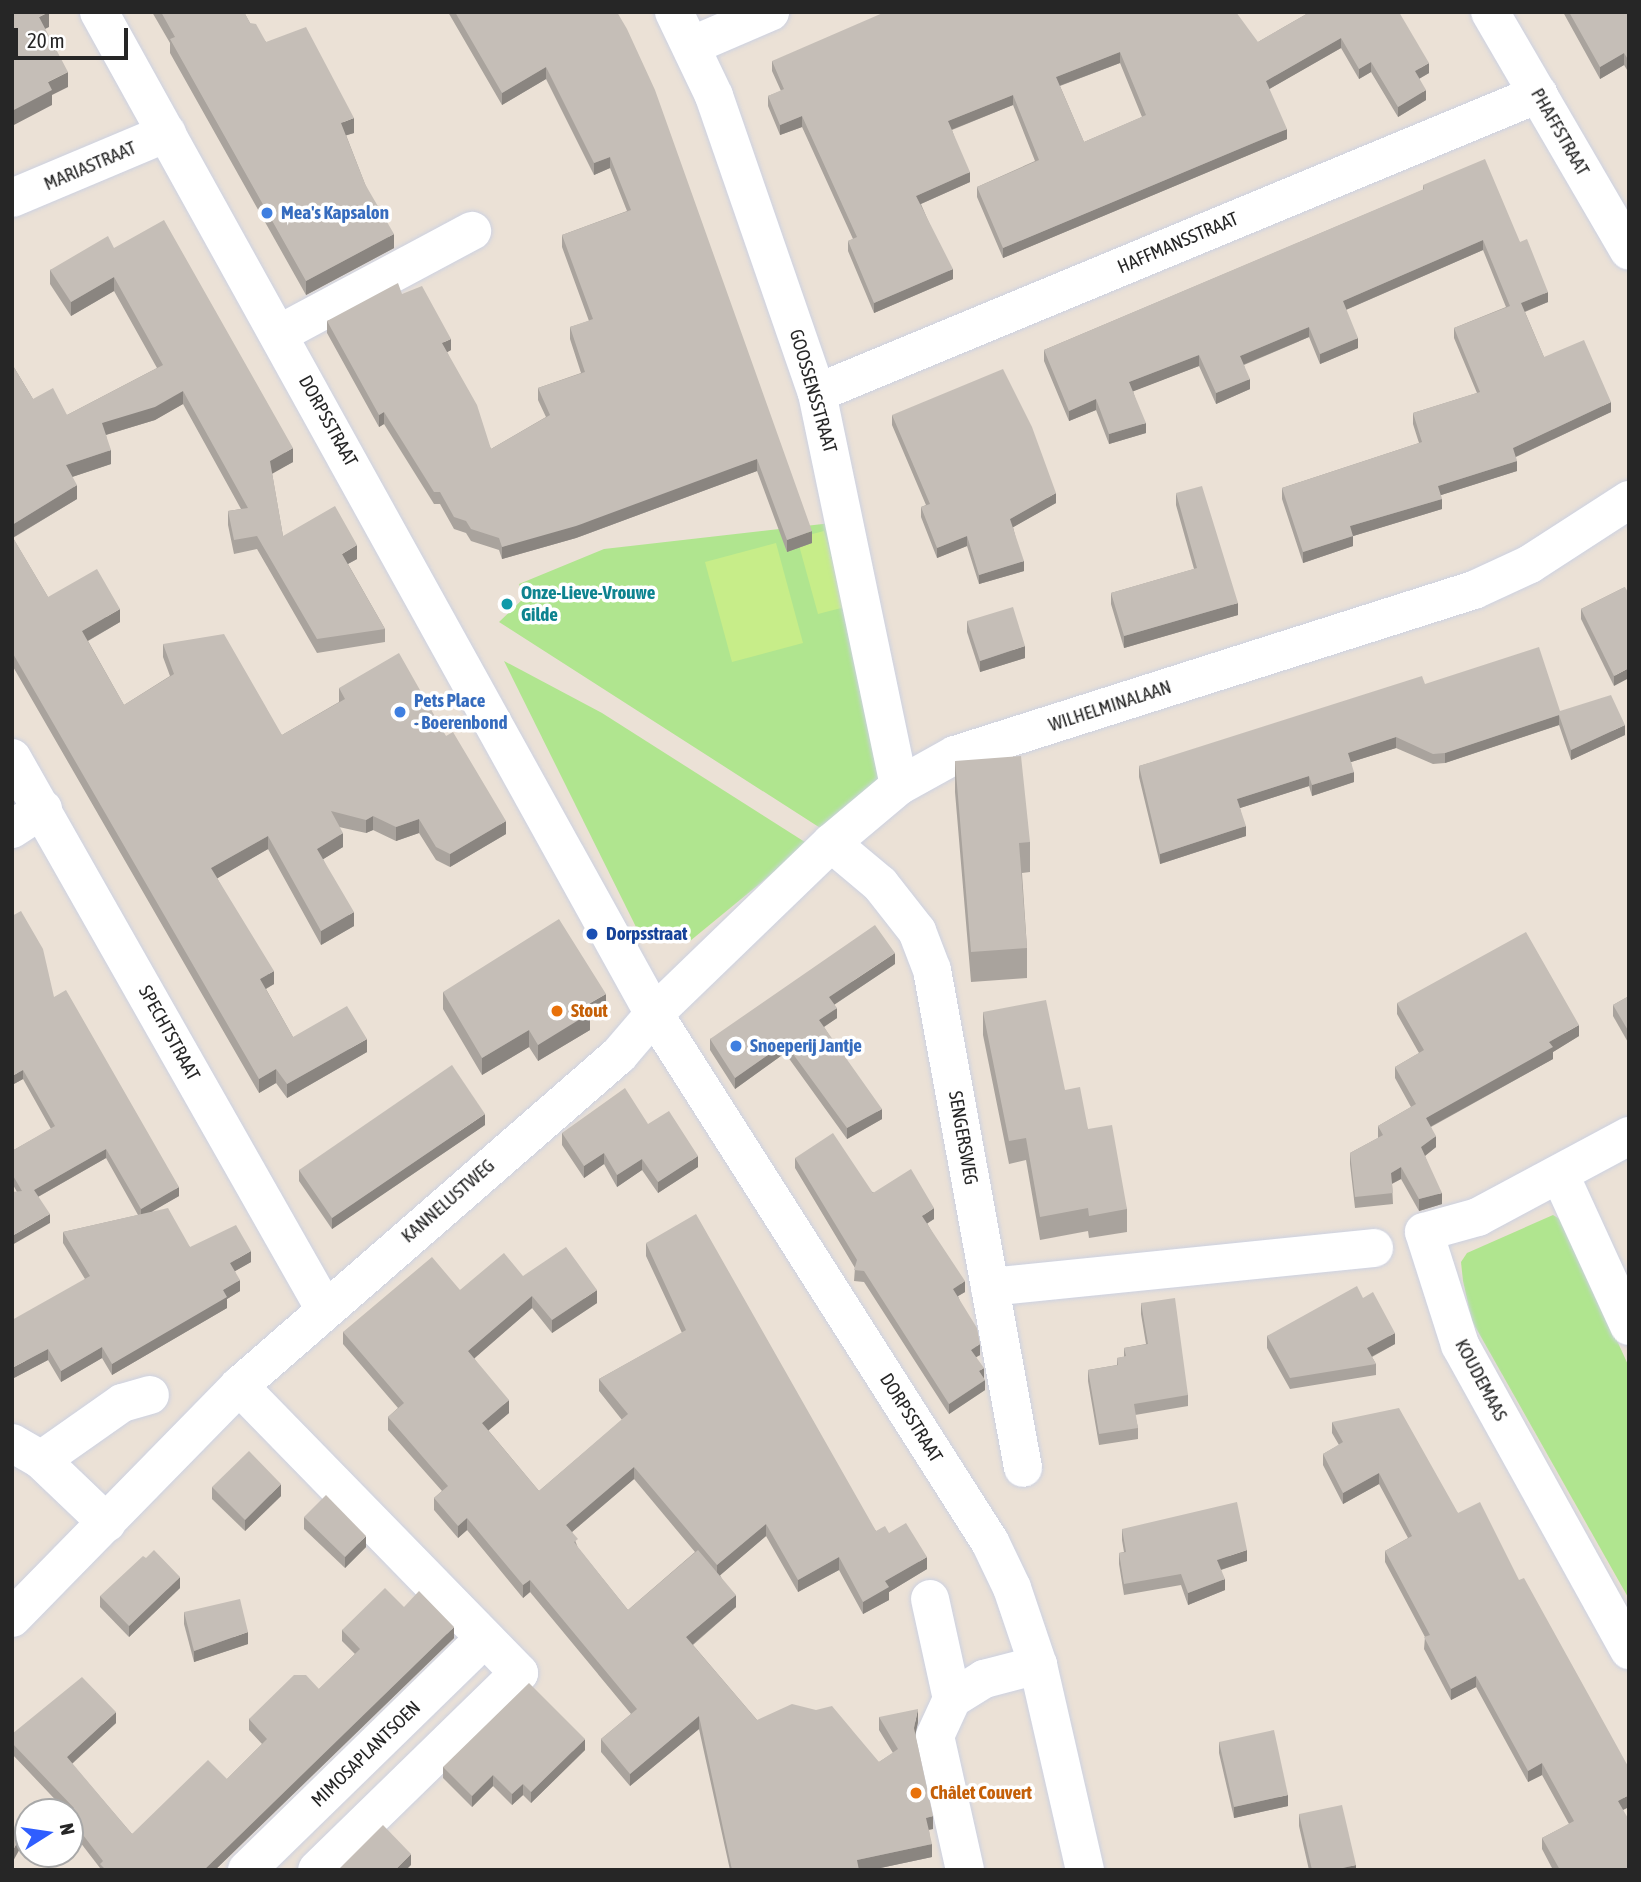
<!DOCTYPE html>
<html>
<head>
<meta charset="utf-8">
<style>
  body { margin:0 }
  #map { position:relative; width:1641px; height:1882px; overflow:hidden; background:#ebe1d6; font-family:"Asap Condensed",sans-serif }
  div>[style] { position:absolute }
  .green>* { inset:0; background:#b0e58f }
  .pitch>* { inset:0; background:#c7ed89 }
  .roads { filter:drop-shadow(0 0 2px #ccd1e1) drop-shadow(0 0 2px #ccd1e1) }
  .minor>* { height:38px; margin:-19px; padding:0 19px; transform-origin:19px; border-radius:19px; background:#fff }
  .wall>* { inset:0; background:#a9a39d }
  .shaded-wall>* { inset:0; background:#8a8580 }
  .building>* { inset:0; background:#c5beb7 }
  .dots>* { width:19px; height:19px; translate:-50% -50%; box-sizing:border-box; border:4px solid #fff; border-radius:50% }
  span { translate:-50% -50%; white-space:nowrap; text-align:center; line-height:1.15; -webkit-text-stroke:7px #fff; paint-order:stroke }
  .street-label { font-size:19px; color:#262626 }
  .shop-label { font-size:19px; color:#366cbe; font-weight:700 }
  .left { translate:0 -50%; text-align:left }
  .culture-label { font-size:19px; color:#0d838f; font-weight:700 }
  .transit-label { font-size:19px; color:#164399; font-weight:700 }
  .food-label { font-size:19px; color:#c56008; font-weight:700 }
  .frame { position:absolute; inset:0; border:14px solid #262626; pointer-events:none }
  .north { position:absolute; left:14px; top:1798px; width:70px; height:70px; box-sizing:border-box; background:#fff; border:2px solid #a8a8a8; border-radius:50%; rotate:78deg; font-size:19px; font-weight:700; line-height:28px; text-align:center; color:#262626 }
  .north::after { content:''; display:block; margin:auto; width:24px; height:32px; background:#2f5eff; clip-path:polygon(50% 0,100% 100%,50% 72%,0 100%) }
  .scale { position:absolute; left:14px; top:28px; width:114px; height:32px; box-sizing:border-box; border:4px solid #262626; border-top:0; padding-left:9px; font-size:21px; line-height:24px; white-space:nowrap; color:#262626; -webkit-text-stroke:5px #fff; paint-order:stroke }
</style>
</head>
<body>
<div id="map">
  <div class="green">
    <div style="clip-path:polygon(840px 522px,883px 774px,825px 831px,499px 622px,524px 598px,519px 584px,604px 549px)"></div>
    <div style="clip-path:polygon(504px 661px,602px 713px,808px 844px,690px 941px,638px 931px)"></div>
    <div style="clip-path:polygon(1553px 1215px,1563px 1221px,1629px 1367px,1629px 1599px,1472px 1321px,1463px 1281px,1461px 1262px,1467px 1253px)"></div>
  </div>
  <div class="pitch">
    <div style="clip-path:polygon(824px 531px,845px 607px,818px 614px,797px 538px)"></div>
    <div style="clip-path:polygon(776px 543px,803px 643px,732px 662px,705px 562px)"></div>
  </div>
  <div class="roads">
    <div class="minor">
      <div style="left:99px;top:12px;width:1145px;rotate:61.02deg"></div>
      <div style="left:654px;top:1014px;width:626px;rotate:57.53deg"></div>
      <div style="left:990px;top:1542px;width:51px;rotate:64.4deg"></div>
      <div style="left:1012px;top:1588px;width:81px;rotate:71.3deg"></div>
      <div style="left:1038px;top:1665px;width:210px;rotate:77.1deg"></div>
      <div style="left:674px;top:12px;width:93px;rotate:64.5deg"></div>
      <div style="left:714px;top:96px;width:314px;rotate:70.9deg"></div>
      <div style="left:817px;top:393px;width:401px;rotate:78.2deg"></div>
      <div style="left:1490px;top:12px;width:276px;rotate:59.8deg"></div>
      <div style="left:693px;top:45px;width:84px;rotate:-23.2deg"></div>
      <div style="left:12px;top:198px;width:168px;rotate:-22.8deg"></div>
      <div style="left:279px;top:334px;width:219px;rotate:-28.1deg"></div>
      <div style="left:817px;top:393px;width:781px;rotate:-22.52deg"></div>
      <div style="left:12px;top:758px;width:632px;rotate:60.43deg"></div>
      <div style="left:12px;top:829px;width:37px;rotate:-33deg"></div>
      <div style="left:831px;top:843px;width:64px;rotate:39.9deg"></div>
      <div style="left:880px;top:884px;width:60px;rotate:51.8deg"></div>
      <div style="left:917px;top:931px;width:42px;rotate:69deg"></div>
      <div style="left:932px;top:970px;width:506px;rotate:79.64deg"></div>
      <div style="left:1629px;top:1136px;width:171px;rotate:151.8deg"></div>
      <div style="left:1478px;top:1217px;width:56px;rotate:164.5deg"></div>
      <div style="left:1424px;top:1232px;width:119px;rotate:72.3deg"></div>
      <div style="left:1460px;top:1345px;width:349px;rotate:61deg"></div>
      <div style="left:1560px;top:1175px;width:166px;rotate:65.4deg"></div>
      <div style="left:990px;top:1287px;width:386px;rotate:-5.8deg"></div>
      <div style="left:239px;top:1386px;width:401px;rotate:45.7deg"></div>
      <div style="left:519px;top:1673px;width:282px;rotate:135.7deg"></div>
      <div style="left:12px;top:1443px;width:34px;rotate:30deg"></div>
      <div style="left:41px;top:1460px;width:91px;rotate:43.7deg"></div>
      <div style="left:41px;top:1460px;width:99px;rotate:-35.1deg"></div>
      <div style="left:122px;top:1403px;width:29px;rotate:-16deg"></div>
      <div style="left:930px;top:1599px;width:102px;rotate:77.6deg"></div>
      <div style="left:12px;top:1618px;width:325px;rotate:-45.6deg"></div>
      <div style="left:239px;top:1386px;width:504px;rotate:-41.06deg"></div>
      <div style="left:619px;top:1055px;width:54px;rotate:-49.5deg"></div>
      <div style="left:654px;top:1014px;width:246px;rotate:-44deg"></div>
      <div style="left:831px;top:843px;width:89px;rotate:-40deg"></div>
      <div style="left:899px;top:786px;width:64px;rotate:-29deg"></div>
      <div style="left:955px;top:755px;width:545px;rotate:-17.64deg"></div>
      <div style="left:1474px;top:590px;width:62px;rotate:-24.9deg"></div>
      <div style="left:1530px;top:564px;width:118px;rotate:-32.9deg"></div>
      <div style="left:247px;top:1870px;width:332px;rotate:-44.3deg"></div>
      <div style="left:965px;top:1870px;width:137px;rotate:-102.6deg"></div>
      <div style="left:935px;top:1736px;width:41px;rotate:-65.3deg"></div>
      <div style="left:952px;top:1699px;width:38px;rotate:-32deg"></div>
      <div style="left:984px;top:1679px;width:56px;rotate:-14.5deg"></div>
    </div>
  </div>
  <div class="wall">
    <div style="clip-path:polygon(152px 12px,244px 12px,250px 23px,266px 42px,354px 133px,346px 135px,365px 184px,394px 248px,306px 295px,170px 53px,170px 43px)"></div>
    <div style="clip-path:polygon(448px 12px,617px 12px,812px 543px,787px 552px,757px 471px,576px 538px,502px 559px,499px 550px,471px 541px,466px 533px,454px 529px,440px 504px,434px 504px,384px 424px,379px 427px,327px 333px,327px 321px,402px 294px,451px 350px,447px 352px,491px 449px,546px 417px,538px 400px,538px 388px,581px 373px,570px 339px,570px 327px,589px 321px,562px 247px,562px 235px,627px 211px,610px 168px,594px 175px,546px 79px,502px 105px)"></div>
    <div style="clip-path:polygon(evenodd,1310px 12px,1429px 73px,1419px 79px,1426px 100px,1398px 117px,1371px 72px,1359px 79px,1341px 48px,1269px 89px,1287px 139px,1003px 258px,977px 197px,977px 187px,1035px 161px,1013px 105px,952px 130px,970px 182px,921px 204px,953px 279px,874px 313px,848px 251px,848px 241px,853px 239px,802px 127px,780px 135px,768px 106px,768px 96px,781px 91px,772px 71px,772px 61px,1258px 42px,1310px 12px,1120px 63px,1142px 117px,1084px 142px,1060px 86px,1120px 63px)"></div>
    <div style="clip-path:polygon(1563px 12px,1625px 12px,1629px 18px,1629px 73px,1624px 65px,1600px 79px)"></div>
    <div style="clip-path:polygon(1423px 185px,1520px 242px,1548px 302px,1525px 312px,1544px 357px,1611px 412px,1516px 457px,1517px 471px,1441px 495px,1442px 509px,1353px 536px,1353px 546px,1303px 563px,1282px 499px,1282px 488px,1419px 443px,1413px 424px,1413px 413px,1477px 393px,1454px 338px,1454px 328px,1506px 307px,1483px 250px,1346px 310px,1358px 348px,1320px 364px,1309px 337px,1244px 365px,1250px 389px,1216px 404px,1199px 366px,1133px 391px,1146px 433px,1109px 444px,1096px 410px,1069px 421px,1044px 361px,1044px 350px,1423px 190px)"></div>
    <div style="clip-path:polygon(114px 248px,293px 462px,272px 473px,283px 536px,357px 559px,348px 564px,385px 629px,385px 642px,317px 653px,257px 549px,234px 554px,228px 525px,228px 511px,241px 509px,183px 404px,155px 420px,106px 435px,111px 464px,72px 477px,77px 499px,13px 538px,48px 597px,120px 622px,88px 641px,124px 705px,170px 676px,163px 657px,163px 644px,282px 735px,339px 702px,339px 688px,446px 736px,506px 834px,450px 867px,436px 860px,419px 833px,396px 841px,373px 830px,366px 833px,339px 827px,343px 847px,323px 859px,354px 926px,321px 945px,268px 849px,217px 878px,274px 984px,266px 989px,293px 1037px,367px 1052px,287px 1098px,276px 1083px,259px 1093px,12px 665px,12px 364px,33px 399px,67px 415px,157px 368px,114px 291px,71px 316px,50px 284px,50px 270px)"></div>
    <div style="clip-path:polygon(892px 415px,1056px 503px,1013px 527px,1024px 571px,979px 584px,967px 546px,937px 558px,921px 517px,921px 507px,926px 505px,892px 425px)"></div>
    <div style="clip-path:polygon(1176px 493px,1238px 615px,1124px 648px,1111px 604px,1111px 593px,1194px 569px,1176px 505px)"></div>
    <div style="clip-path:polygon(1625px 587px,1614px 686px,1581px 619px,1581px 609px)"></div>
    <div style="clip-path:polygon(967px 621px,1025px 658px,980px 672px,967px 632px)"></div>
    <div style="clip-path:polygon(1425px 684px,1560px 711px,1625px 735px,1571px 760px,1559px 725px,1445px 763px,1433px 764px,1396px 748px,1351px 762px,1354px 782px,1312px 796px,1309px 786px,1240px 808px,1246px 836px,1160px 864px,1139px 777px,1139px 766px)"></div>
    <div style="clip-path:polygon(955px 761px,1030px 842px,1030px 872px,1022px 873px,1027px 948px,1027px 978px,971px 982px,955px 792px)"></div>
    <div style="clip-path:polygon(895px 964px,834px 1005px,837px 1018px,824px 1027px,882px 1119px,847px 1139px,785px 1053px,735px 1089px,710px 1050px,710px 1039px)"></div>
    <div style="clip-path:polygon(443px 992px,606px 1010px,590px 1020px,590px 1030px,538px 1061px,529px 1047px,482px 1075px,443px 1009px)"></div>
    <div style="clip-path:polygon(1629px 996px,1629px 1044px,1613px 1016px,1613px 1005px)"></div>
    <div style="clip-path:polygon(54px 997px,179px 1196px,152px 1211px,190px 1247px,251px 1262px,235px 1271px,240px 1291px,227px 1299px,227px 1308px,112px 1375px,102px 1358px,61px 1382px,48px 1360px,12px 1379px,85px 1279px,63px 1243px,63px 1232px,138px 1215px,106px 1158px,38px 1197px,50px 1223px,17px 1192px,12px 1183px,12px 1151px,51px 1129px,23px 1079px,12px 1085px)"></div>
    <div style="clip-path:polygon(1397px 1003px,1579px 1036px,1553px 1052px,1553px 1059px,1431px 1127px,1436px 1147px,1425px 1156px,1442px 1204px,1419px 1211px,1401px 1179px,1392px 1184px,1393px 1204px,1355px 1208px,1350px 1164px,1350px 1153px,1378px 1138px,1378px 1126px,1411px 1107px,1395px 1078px,1395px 1067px,1419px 1053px,1397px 1014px)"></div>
    <div style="clip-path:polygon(983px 1012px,1065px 1090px,1088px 1129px,1127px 1209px,1127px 1232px,1089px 1238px,1088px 1231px,1040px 1240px,1026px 1160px,1009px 1164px,983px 1035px)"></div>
    <div style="clip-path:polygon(648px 1124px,698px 1167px,658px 1193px,642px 1170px,617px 1187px,604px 1164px,584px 1178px,562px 1145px,562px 1133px)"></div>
    <div style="clip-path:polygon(485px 1125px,332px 1229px,299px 1181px,299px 1170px)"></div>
    <div style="clip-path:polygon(795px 1158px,934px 1219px,927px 1223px,965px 1292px,958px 1296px,980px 1355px,976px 1357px,984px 1379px,985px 1390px,949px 1414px,864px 1282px,854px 1281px,855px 1268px,795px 1168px)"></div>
    <div style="clip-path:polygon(evenodd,646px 1243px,876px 1531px,889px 1533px,927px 1569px,889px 1592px,889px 1600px,863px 1614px,839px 1570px,798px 1592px,766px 1536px,720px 1575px,736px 1607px,693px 1645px,757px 1720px,879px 1762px,893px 1753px,879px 1730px,879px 1717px,918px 1722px,915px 1734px,933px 1829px,929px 1830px,932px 1857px,871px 1870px,730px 1870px,699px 1729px,630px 1786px,601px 1752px,601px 1739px,631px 1714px,530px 1592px,523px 1598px,467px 1530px,458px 1538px,434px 1510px,434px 1498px,442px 1491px,388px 1430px,388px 1417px,398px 1408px,343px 1344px,343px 1332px,460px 1290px,523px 1276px,597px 1303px,552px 1333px,532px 1308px,474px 1358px,509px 1413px,488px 1430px,539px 1491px,622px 1420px,599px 1391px,599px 1379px,682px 1333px,646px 1256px,646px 1243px,634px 1479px,695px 1552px,628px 1610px,578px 1548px,572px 1532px,634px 1479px)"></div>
    <div style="clip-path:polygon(1363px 1298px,1395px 1344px,1372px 1357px,1376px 1364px,1376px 1375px,1290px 1389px,1267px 1348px,1267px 1336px)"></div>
    <div style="clip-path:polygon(1141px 1303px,1188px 1395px,1188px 1406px,1135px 1415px,1138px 1428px,1138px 1439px,1099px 1445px,1088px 1381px,1088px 1370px,1117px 1365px,1117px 1358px,1124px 1357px,1124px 1348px,1146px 1344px,1141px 1314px)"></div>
    <div style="clip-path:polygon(1332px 1422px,1458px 1513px,1629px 1807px,1623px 1810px,1629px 1870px,1553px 1870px,1542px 1849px,1542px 1838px,1569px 1824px,1542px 1775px,1528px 1782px,1476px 1687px,1451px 1700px,1424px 1649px,1425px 1637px,1385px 1562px,1385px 1551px,1408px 1538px,1379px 1484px,1343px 1504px,1323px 1465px,1323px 1454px,1339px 1445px,1332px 1433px)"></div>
    <div style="clip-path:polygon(212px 1487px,281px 1496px,245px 1531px,212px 1499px)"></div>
    <div style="clip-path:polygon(304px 1517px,366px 1547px,345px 1568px,304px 1529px)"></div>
    <div style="clip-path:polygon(1122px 1529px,1247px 1561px,1221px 1570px,1225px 1590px,1188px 1605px,1181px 1585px,1124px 1595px,1119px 1564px,1119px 1553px,1124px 1552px,1122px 1540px)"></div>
    <div style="clip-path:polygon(180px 1588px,129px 1637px,100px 1607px,100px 1596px)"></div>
    <div style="clip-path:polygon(404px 1607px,454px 1638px,215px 1870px,100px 1870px,100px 1868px,70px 1829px,70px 1812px,67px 1812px,12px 1754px,12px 1734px,116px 1723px,72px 1764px,132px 1834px,227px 1779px,262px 1744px,249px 1730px,249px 1719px,319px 1689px,355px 1654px,342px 1641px,342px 1630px)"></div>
    <div style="clip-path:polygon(184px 1612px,248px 1644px,194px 1662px,184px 1624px)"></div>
    <div style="clip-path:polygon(1219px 1742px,1288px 1806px,1234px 1818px,1219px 1753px)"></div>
    <div style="clip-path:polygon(585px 1750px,531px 1803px,523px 1795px,512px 1805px,493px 1786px,472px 1807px,443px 1778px,443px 1767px)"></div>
    <div style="clip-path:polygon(1299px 1814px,1356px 1870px,1309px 1870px,1299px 1826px)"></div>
  </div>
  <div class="shaded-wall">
    <div style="clip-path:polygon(49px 12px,49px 27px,39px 32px,39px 17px)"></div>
    <div style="clip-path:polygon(1341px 38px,1341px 48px,1266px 91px,1266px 81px)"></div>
    <div style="clip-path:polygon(1120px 52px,1120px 63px,1056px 87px,1056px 77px)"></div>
    <div style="clip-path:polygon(1624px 53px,1624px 65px,1600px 79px,1600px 67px)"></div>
    <div style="clip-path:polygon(1371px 62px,1371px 72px,1359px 79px,1359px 69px)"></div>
    <div style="clip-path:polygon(1429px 63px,1429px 73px,1415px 81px,1415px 71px)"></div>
    <div style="clip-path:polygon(546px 67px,546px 79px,502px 105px,502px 93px)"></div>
    <div style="clip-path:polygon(68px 72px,68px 87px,52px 95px,52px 105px,12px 126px,12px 111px,48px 82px)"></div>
    <div style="clip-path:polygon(1426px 90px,1426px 100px,1398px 117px,1398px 107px)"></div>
    <div style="clip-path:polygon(1013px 95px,1013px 105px,948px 131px,948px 121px)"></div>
    <div style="clip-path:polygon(802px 116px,802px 127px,780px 135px,780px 125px)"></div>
    <div style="clip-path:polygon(354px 118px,354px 133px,341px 137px,341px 123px)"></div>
    <div style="clip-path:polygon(1287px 129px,1287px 139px,1003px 258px,1003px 248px)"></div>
    <div style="clip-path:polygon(610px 157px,610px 168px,594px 175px,594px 163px)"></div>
    <div style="clip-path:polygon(970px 172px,970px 182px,916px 206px,916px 196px)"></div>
    <div style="clip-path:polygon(394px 234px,394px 248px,306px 295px,306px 281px)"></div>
    <div style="clip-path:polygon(1483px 240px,1483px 250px,1343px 311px,1343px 301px)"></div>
    <div style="clip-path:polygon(953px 269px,953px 279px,874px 313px,874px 303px)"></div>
    <div style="clip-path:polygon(114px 277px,114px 291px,71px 316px,71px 302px)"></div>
    <div style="clip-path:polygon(1548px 292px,1548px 302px,1521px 313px,1521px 303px)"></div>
    <div style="clip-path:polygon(1309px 327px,1309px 337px,1240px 366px,1240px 356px)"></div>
    <div style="clip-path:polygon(1358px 338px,1358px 348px,1320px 364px,1320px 354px)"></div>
    <div style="clip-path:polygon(451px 339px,451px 350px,442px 355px,442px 343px)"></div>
    <div style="clip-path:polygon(1199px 355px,1199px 366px,1129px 393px,1129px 382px)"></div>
    <div style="clip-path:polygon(1250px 379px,1250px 389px,1216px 404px,1216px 393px)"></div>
    <div style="clip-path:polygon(183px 391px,183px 404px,155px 420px,102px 436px,102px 423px)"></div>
    <div style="clip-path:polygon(1096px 399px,1096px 410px,1069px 421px,1069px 411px)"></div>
    <div style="clip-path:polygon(1611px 402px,1611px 412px,1513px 458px,1513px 448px)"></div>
    <div style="clip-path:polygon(384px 412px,384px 424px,379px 427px,379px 415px)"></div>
    <div style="clip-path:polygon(1146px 423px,1146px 433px,1109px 444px,1109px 434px)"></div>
    <div style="clip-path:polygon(293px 448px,293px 462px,270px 475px,270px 461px)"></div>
    <div style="clip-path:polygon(111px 450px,111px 464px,66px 479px,66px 465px)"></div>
    <div style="clip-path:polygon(757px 459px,757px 471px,576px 538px,502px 559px,502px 547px)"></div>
    <div style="clip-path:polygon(1517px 461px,1517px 471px,1438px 496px,1438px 486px)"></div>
    <div style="clip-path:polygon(77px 485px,77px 499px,12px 538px,12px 525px)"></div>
    <div style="clip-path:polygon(1056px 493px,1056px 503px,1010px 529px,1010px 519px)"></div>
    <div style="clip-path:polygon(1442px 499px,1442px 509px,1350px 537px,1350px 526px)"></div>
    <div style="clip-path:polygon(812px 531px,812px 543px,787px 552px,787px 540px)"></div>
    <div style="clip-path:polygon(967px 536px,967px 546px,937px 558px,937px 548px)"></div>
    <div style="clip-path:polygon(1353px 536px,1353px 546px,1303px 563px,1303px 552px)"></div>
    <div style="clip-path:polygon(357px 545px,357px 559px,342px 567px,342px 554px)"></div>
    <div style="clip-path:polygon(1024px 561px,1024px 571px,979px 584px,979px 575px)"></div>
    <div style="clip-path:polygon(1238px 603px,1238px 615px,1124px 648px,1124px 636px)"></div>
    <div style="clip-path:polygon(120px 609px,120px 622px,82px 644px,82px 631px)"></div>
    <div style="clip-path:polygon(1025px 646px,1025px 658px,980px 672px,980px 661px)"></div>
    <div style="clip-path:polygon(1629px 668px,1629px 678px,1614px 686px,1614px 676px)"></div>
    <div style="clip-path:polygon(1559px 715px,1559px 725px,1445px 763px,1445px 753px)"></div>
    <div style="clip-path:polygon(1625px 725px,1625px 735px,1571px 760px,1571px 750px)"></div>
    <div style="clip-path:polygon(1396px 737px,1396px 748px,1348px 763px,1348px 753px)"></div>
    <div style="clip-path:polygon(1354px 772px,1354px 782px,1312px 796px,1312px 785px)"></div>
    <div style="clip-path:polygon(1309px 776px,1309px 786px,1237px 809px,1237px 799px)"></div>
    <div style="clip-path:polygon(373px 816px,373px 830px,366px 833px,366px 820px)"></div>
    <div style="clip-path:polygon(419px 819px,419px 833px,396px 841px,396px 827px)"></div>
    <div style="clip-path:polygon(506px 821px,506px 834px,450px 867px,450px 854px)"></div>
    <div style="clip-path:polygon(1246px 826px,1246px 836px,1160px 864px,1160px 854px)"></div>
    <div style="clip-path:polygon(343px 833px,343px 847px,317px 863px,317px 849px)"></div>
    <div style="clip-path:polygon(268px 836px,268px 849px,211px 882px,211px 868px)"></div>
    <div style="clip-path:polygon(354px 912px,354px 926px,321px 945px,321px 931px)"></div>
    <div style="clip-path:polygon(895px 953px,895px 964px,829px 1008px,829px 997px)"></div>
    <div style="clip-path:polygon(274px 971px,274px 984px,260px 992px,260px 979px)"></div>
    <div style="clip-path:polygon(606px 994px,606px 1010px,590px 1020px,590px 1030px,538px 1061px,538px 1045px,585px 1006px)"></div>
    <div style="clip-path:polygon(837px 1008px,837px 1018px,819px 1030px,819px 1020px)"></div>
    <div style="clip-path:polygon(1579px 1025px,1579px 1036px,1553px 1052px,1553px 1059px,1426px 1129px,1426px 1118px,1549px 1042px)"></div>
    <div style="clip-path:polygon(529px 1030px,529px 1047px,482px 1075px,482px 1058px)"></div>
    <div style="clip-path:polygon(367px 1039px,367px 1052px,287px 1098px,287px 1084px)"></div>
    <div style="clip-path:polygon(785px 1043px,785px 1053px,735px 1089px,735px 1078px)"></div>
    <div style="clip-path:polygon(276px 1069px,276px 1083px,259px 1093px,259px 1079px)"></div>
    <div style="clip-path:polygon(23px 1070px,23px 1079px,12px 1085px,12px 1076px)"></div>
    <div style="clip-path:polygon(882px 1109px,882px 1119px,847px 1139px,847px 1128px)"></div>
    <div style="clip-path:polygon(485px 1114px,485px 1125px,332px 1229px,332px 1218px)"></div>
    <div style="clip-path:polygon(1436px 1136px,1436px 1147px,1421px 1159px,1421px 1147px)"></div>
    <div style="clip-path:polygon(106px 1149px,106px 1158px,34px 1199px,34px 1190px)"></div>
    <div style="clip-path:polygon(604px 1153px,604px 1164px,584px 1178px,584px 1166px)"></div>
    <div style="clip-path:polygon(698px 1156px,698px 1167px,658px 1193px,658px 1182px)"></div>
    <div style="clip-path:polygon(642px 1159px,642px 1170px,617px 1187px,617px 1175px)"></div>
    <div style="clip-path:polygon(1401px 1167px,1401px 1179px,1391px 1184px,1391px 1173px)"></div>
    <div style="clip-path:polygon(179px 1187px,179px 1196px,141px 1218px,141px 1209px)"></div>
    <div style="clip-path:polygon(1442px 1193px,1442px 1204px,1419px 1211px,1419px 1199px)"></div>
    <div style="clip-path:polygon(934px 1208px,934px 1219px,922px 1227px,922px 1216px)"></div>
    <div style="clip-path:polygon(50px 1214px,50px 1223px,12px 1245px,12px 1236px)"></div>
    <div style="clip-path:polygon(251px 1251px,251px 1262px,230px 1274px,230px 1263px)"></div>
    <div style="clip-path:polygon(240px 1280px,240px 1291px,227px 1299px,227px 1308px,112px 1375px,112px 1364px,223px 1290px)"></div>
    <div style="clip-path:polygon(965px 1281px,965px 1292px,953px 1299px,953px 1289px)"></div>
    <div style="clip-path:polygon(597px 1290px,597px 1303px,552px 1333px,552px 1320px)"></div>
    <div style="clip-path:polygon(532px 1296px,532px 1308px,468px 1364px,468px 1351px)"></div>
    <div style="clip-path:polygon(1395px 1333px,1395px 1344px,1367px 1359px,1367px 1348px)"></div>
    <div style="clip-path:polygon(980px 1344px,980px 1355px,971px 1360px,971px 1350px)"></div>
    <div style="clip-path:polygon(102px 1347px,102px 1358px,61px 1382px,61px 1371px)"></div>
    <div style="clip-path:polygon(48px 1349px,48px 1360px,12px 1379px,12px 1368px)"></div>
    <div style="clip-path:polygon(984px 1368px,984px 1379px,979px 1371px)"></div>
    <div style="clip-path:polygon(985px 1380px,985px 1390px,949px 1414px,949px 1404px)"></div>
    <div style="clip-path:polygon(509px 1400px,509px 1413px,482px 1436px,482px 1423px)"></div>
    <div style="clip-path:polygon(634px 1467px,634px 1479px,566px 1537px,566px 1525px)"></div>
    <div style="clip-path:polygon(1379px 1473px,1379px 1484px,1343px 1504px,1343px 1493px)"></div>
    <div style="clip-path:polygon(281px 1484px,281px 1496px,245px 1531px,245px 1520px)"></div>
    <div style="clip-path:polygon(467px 1518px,467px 1530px,458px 1538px,458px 1526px)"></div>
    <div style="clip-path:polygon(766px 1524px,766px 1536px,717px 1578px,717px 1565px)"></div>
    <div style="clip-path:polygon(366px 1536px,366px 1547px,345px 1568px,345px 1557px)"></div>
    <div style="clip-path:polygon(1247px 1550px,1247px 1561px,1217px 1571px,1217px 1560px)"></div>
    <div style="clip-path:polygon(839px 1557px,839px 1570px,798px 1592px,798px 1580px)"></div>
    <div style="clip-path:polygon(927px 1557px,927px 1569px,889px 1592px,889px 1600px,863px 1614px,863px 1602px,885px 1581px)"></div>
    <div style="clip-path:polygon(180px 1577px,180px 1588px,129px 1637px,129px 1626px)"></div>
    <div style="clip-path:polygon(1225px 1579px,1225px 1590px,1188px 1605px,1188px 1593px)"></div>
    <div style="clip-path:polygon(530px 1580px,530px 1592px,523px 1598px,523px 1585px)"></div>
    <div style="clip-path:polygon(736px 1595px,736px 1607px,686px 1650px,686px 1637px)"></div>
    <div style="clip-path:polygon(454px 1627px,454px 1638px,215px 1870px,204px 1870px)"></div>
    <div style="clip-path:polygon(248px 1632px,248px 1644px,194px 1662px,194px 1651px)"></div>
    <div style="clip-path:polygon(1476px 1676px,1476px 1687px,1451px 1700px,1451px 1689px)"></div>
    <div style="clip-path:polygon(918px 1709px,918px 1722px,914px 1741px,914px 1728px)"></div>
    <div style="clip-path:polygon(116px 1712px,116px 1723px,67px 1768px,67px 1757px)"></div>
    <div style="clip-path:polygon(699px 1716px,699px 1729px,630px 1786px,630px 1774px)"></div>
    <div style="clip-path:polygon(585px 1739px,585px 1750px,531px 1803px,531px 1792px)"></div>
    <div style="clip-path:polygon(1542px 1763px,1542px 1775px,1528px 1782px,1528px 1771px)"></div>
    <div style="clip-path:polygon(493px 1775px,493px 1786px,472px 1807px,472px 1796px)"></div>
    <div style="clip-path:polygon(523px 1784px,523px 1795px,512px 1805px,512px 1794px)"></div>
    <div style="clip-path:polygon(1288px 1795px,1288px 1806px,1234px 1818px,1234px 1807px)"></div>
    <div style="clip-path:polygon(1629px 1795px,1629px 1807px,1618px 1812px,1618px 1801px)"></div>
    <div style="clip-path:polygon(933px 1816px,933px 1829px,926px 1830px,926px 1818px)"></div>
    <div style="clip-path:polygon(22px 1833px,22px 1845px,12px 1863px,12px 1852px)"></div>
    <div style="clip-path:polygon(932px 1844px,932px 1857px,871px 1870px,857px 1870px,857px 1860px)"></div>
    <div style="clip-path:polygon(411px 1854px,411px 1865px,406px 1870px,395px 1870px)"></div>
    <div style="clip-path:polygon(1356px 1865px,1356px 1870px,1334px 1870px)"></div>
  </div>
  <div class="building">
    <div style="clip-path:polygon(12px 12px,49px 12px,39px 17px,68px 72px,48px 82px,52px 90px,12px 111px)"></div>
    <div style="clip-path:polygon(161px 12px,244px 12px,250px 23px,256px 24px,266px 42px,306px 27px,354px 118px,341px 123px,365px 184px,394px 234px,306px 281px,170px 39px,175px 37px)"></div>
    <div style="clip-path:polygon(455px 12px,617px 12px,627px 29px,655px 90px,812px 531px,787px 540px,757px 459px,576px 526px,502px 547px,499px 538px,471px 529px,466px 521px,454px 517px,440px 492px,434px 492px,384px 412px,379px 415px,327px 321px,398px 283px,402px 294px,422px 286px,451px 339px,442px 343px,477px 405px,491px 449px,550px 415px,538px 388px,585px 372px,570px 327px,593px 319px,562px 235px,631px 210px,610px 157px,594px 163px,546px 67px,502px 93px)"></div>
    <div style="clip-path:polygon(evenodd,885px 12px,1236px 12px,1258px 42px,1310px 12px,1399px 12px,1429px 63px,1415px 71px,1426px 90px,1398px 107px,1371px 62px,1359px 69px,1341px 38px,1266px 81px,1287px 129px,1003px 248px,977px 187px,1039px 160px,1013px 95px,948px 121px,970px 172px,916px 196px,953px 269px,874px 303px,848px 241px,857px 237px,802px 116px,780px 125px,768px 96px,784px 89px,772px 61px,885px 12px,1120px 52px,1146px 115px,1084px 142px,1056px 77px,1120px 52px)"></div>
    <div style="clip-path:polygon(1569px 12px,1625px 12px,1629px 18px,1629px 61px,1624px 53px,1600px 67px)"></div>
    <div style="clip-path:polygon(1485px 159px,1520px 242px,1527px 239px,1548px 292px,1521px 303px,1544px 357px,1584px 340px,1611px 402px,1513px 448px,1517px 461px,1438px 486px,1442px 499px,1350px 526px,1353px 536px,1303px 552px,1282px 488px,1422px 442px,1413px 413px,1480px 392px,1454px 328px,1510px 306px,1483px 240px,1343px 301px,1358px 338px,1320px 354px,1309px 327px,1240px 356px,1250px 379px,1216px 393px,1199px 355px,1129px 382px,1146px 423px,1109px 434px,1096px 399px,1069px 411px,1044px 350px,1424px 189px,1423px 185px)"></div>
    <div style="clip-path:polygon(164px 220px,293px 448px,270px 461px,283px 536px,335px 506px,357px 545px,342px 554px,385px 629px,317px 639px,257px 536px,234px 540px,228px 511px,248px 508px,183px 391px,155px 407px,102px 423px,111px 450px,66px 465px,77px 485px,12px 525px,12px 364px,33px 399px,53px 388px,67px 415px,163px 365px,114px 277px,71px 302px,50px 270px,108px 236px,114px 248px)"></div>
    <div style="clip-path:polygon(1003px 369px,1032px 427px,1056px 493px,1010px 519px,1024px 561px,979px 575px,967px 536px,937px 548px,921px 507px,930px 504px,892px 415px)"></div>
    <div style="clip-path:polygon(1202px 486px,1238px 603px,1124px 636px,1111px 593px,1197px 568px,1176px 493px)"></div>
    <div style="clip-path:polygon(12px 536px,48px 597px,97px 569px,120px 609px,82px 631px,124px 705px,174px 674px,163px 644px,224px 634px,282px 735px,345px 699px,339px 688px,399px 653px,446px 736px,453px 732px,506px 821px,450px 854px,436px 847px,419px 819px,396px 827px,373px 816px,366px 820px,331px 811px,343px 833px,317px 849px,354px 912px,321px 931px,268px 836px,211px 868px,274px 971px,260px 979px,293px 1037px,347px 1006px,367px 1039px,287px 1084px,276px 1069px,259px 1079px,12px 652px)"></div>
    <div style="clip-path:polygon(1625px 587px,1629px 594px,1629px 668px,1614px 676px,1581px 609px)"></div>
    <div style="clip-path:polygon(1013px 607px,1025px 646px,980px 661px,967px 621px)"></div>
    <div style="clip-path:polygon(1539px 647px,1560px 711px,1611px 695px,1625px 725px,1571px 750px,1559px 715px,1445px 753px,1433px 754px,1396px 737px,1348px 753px,1354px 772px,1312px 785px,1309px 776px,1237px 799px,1246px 826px,1160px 854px,1139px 766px,1422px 676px,1425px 684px)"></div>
    <div style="clip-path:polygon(1021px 756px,1030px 842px,1019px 843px,1027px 948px,971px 952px,955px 761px)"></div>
    <div style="clip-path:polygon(21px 911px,43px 949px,54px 997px,66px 990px,179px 1187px,141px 1209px,106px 1149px,34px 1190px,50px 1214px,12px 1236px,12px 1192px,22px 1191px,12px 1174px,12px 1151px,55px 1126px,23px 1070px,12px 1076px,12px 916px)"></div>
    <div style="clip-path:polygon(559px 919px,606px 994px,585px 1006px,590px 1013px,538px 1045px,529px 1030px,482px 1058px,443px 992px)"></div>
    <div style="clip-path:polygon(875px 925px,895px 953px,829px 997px,837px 1008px,819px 1020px,882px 1109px,847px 1128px,785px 1043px,735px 1078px,710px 1039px)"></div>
    <div style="clip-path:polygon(1526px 932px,1579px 1025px,1549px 1042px,1553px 1047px,1426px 1118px,1436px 1136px,1421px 1147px,1442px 1193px,1419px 1199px,1401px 1167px,1391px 1173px,1393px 1193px,1355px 1197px,1350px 1153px,1383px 1135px,1378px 1126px,1416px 1104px,1395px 1067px,1424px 1050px,1397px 1003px)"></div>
    <div style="clip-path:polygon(1629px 996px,1629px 1032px,1613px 1005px)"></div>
    <div style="clip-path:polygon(1046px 1000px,1065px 1090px,1080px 1087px,1088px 1129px,1112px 1125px,1127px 1209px,1089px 1216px,1088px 1208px,1040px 1217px,1026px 1138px,1009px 1141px,983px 1012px)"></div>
    <div style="clip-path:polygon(452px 1065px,485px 1114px,332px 1218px,299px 1170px)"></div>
    <div style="clip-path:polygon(625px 1088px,648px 1124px,669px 1111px,698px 1156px,658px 1182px,642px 1159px,617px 1175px,604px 1153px,584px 1166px,562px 1133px)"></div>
    <div style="clip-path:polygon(833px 1133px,873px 1193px,911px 1169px,934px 1208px,922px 1216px,965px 1281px,953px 1289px,977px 1328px,980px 1344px,971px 1350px,984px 1368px,979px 1371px,985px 1380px,949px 1404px,864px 1271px,854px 1270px,857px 1260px,795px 1158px)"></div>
    <div style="clip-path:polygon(168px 1208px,190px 1247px,236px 1225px,251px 1251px,230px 1263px,240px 1280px,223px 1290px,227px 1297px,112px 1364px,102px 1347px,61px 1371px,48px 1349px,12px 1368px,12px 1320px,90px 1276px,63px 1232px)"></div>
    <div style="clip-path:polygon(696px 1214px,876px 1531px,885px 1526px,889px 1533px,906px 1523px,927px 1557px,885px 1581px,889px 1587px,863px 1602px,839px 1557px,798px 1580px,766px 1524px,717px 1565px,634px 1467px,566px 1525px,578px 1539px,574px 1542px,628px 1610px,698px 1550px,736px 1595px,686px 1637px,757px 1720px,792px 1704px,816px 1710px,832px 1706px,879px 1762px,898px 1749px,879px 1717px,918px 1709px,914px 1728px,933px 1816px,926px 1818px,932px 1844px,857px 1860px,859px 1870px,732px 1870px,699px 1716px,630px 1774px,601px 1739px,637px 1709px,530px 1580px,523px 1585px,467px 1518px,458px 1526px,434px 1498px,448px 1486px,388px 1417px,404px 1403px,343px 1332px,432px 1257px,460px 1290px,504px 1253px,523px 1276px,566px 1247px,597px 1290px,552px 1320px,532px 1296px,468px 1351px,509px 1400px,482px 1423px,539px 1491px,628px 1414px,599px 1379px,686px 1330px,646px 1243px)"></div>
    <div style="clip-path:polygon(1357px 1286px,1363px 1298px,1373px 1292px,1395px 1333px,1367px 1348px,1376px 1364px,1290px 1378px,1267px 1336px)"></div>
    <div style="clip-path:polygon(1175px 1298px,1188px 1395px,1134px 1404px,1138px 1428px,1099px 1434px,1088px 1370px,1118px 1365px,1117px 1358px,1126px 1356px,1124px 1348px,1148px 1344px,1141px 1303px)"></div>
    <div style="clip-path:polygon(1399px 1408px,1458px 1513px,1480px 1502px,1519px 1580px,1524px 1578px,1629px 1768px,1629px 1795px,1618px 1801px,1629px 1820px,1629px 1870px,1560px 1870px,1542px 1838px,1574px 1821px,1542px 1763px,1528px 1771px,1476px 1676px,1451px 1689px,1424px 1637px,1430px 1635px,1385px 1551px,1412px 1536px,1379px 1473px,1343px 1493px,1323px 1454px,1343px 1442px,1332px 1422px)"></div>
    <div style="clip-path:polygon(249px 1451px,281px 1484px,245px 1520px,212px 1487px)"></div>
    <div style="clip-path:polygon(326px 1495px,366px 1536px,345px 1557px,304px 1517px)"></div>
    <div style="clip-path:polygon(1237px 1502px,1247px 1550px,1217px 1560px,1225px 1579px,1188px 1593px,1181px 1574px,1124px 1584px,1119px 1553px,1126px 1552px,1122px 1529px)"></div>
    <div style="clip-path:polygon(154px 1550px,180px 1577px,129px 1626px,100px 1596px,143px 1556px,146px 1558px)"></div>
    <div style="clip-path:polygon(385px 1588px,404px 1607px,419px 1591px,454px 1627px,204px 1870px,106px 1870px,100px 1864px,103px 1861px,70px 1818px,70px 1812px,69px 1812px,74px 1808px,12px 1743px,12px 1734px,82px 1677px,116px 1712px,67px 1757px,132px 1834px,208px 1760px,227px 1779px,267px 1739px,249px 1719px,294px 1675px,306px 1675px,319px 1689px,360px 1649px,342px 1630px)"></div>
    <div style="clip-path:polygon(240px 1599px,248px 1632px,194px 1651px,184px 1612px)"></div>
    <div style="clip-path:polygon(529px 1683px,585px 1739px,531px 1792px,523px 1784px,512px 1794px,493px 1775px,472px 1796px,443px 1767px)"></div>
    <div style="clip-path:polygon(1274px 1730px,1288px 1795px,1234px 1807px,1219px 1742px)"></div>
    <div style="clip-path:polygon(1342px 1805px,1356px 1865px,1334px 1870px,1312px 1870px,1299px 1814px)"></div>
    <div style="clip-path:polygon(383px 1825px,411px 1854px,395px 1870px,338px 1870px)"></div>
    <div style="clip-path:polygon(12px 1829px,22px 1833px,12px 1852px)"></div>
  </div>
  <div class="dots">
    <div style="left:267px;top:213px;background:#3f7fe0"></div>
    <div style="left:507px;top:604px;background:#0f9aa8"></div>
    <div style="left:400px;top:712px;background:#3f7fe0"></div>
    <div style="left:592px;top:934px;background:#1a4fb4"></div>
    <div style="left:557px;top:1011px;background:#e8710a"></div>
    <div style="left:736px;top:1046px;background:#3f7fe0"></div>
    <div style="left:916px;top:1793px;background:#e8710a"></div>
  </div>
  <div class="street-label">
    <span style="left:1560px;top:132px;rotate:60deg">PHAFFSTRAAT</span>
    <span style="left:90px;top:166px;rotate:-23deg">MARIASTRAAT</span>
    <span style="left:1178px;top:243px;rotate:-23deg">HAFFMANSSTRAAT</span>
    <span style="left:813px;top:391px;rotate:74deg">GOOSSENSSTRAAT</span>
    <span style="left:328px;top:421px;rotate:61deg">DORPSSTRAAT</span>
    <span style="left:1110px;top:706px;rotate:-18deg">WILHELMINALAAN</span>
    <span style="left:169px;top:1033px;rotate:61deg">SPECHTSTRAAT</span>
    <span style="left:963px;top:1138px;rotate:80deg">SENGERSWEG</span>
    <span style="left:448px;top:1201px;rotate:-41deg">KANNELUSTWEG</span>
    <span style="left:1481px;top:1380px;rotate:62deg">KOUDEMAAS</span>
    <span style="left:911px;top:1418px;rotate:58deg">DORPSSTRAAT</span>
    <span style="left:366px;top:1754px;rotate:-44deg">MIMOSAPLANTSOEN</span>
  </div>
  <div class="shop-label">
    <span class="left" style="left:281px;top:213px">Mea's Kapsalon</span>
    <span class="left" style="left:414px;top:712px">Pets Place<br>- Boerenbond</span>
    <span class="left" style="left:750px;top:1046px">Snoeperij Jantje</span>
  </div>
  <div class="culture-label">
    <span class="left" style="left:521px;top:604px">Onze-Lieve-Vrouwe<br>Gilde</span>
  </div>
  <div class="transit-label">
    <span class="left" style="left:606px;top:934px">Dorpsstraat</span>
  </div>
  <div class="food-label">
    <span class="left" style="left:571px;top:1011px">Stout</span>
    <span class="left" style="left:930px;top:1793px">Châlet Couvert</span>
  </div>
  <div class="frame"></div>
  <div class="north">N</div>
  <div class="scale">20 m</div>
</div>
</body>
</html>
